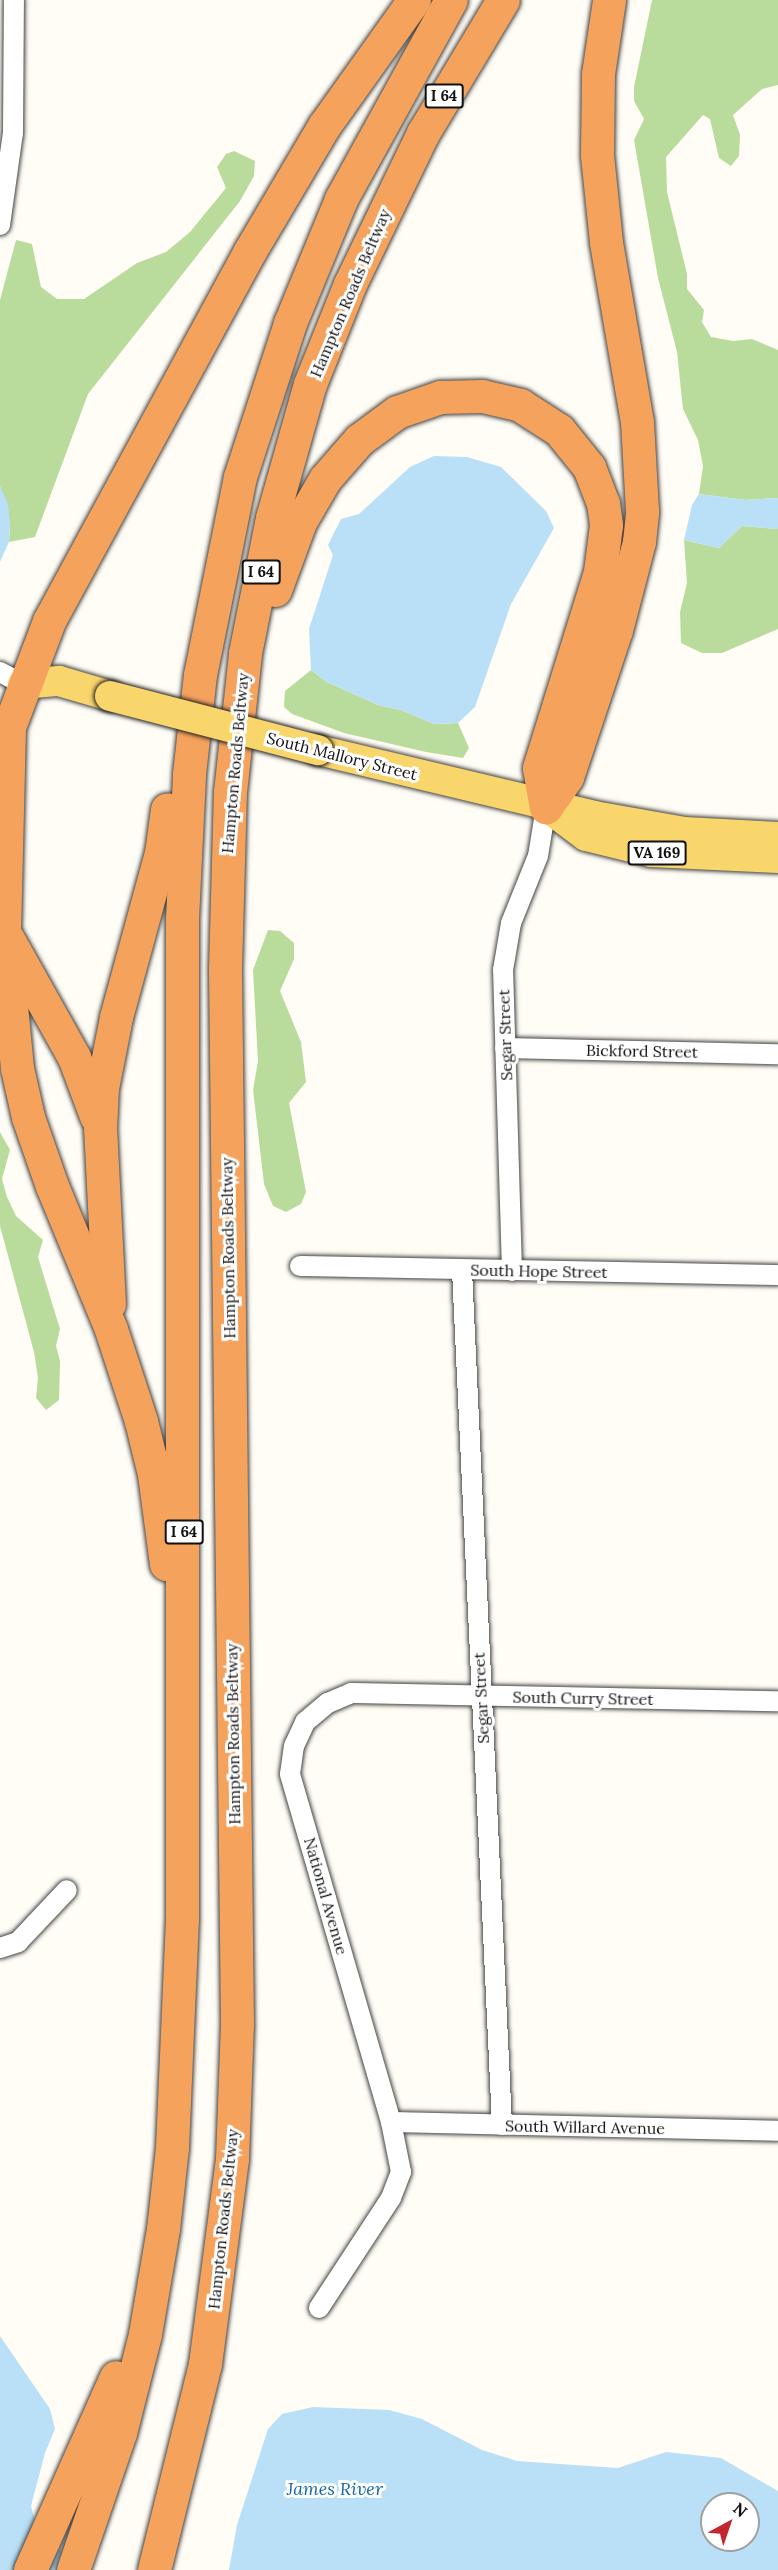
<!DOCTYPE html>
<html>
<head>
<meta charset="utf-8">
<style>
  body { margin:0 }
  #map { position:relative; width:778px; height:2570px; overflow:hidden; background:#fffdf5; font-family:Lora,serif }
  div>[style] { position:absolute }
  .forest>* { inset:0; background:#b9dc9c }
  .water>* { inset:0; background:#b9e0f7 }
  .roads { filter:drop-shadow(0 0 2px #444) drop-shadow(0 0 2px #444) }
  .minor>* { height:20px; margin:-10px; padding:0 10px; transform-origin:10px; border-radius:10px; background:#fff }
  .primary>* { height:30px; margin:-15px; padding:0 15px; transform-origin:15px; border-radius:15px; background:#f9d66b }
  .motorway>* { height:33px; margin:-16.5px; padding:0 16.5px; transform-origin:16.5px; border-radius:16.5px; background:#f5a25d }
  .bridges { filter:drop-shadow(0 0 2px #222) drop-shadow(0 0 2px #222) }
  .primary-bridge>* { height:30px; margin:-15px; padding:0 15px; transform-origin:15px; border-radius:15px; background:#f9d66b }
  span { translate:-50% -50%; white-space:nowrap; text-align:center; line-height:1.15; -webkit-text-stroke:6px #fff; paint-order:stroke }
  .shield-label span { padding:2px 4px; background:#fff; border:2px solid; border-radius:4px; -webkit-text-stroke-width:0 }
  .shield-label { font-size:15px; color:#111; font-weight:700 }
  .street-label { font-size:16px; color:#111 }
  .water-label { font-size:18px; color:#1768a6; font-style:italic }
  .north { position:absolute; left:700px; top:2492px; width:60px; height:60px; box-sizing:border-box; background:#fff; border:2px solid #a0a0a0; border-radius:50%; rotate:40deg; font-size:16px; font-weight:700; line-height:24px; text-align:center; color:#111 }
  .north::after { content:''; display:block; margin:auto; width:21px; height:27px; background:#c4262e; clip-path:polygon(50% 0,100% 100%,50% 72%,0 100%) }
</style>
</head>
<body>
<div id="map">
  <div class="forest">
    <div style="clip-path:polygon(652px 0,778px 0,778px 85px,762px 89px,733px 115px,740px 135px,739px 156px,731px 166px,719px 158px,710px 119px,703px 115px,666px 157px,667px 192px,687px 274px,687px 289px,704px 310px,702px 322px,711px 337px,733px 341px,752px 339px,778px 350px,778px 498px,745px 500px,699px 494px,703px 466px,698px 440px,683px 409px,677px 352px,658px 278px,634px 140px,644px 119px,634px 101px,634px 87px)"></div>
    <div style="clip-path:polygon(234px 151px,255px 161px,254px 176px,240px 201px,88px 394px,35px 537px,9px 542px,10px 524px,0 486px,0 300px,16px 240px,32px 244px,41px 287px,57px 299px,84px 299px,137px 263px,166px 252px,190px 232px,226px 188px,217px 167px,226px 154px)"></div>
    <div style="clip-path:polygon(742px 526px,778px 529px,778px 629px,722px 653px,702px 653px,681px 643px,680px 612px,687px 583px,684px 540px,719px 548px)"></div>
    <div style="clip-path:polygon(311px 670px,327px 682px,378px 705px,401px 710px,434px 724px,458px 723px,469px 748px,463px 758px,426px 752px,344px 733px,292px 714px,284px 707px,285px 691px)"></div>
    <div style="clip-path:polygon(268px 930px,280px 931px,294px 943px,294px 959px,280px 991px,301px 1042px,306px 1082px,289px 1103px,306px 1192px,301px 1204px,286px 1212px,273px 1206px,264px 1184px,253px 1090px,258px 1061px,253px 970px)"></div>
    <div style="clip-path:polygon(0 1132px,10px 1150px,2px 1179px,7px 1197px,16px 1216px,43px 1240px,38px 1257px,60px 1329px,56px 1346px,60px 1361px,59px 1400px,46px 1410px,36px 1398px,38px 1378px,34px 1352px,0 1226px)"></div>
  </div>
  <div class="water">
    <div style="clip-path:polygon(434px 456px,467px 457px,501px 467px,546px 511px,554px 528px,511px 604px,475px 707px,458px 723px,434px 724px,401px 710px,378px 705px,327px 682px,311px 670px,309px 629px,333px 555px,328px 545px,341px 519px,359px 514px,410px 467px)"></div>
    <div style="clip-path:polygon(0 486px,8px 504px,10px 524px,9px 542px,0 562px)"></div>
    <div style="clip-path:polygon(699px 494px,745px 500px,778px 498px,778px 529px,742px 526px,719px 548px,684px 540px,692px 505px)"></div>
    <div style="clip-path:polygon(0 2336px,50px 2409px,55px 2429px,45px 2453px,31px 2506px,39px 2537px,92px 2570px,0 2570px)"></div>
    <div style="clip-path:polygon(evenodd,313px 2407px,389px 2410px,422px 2419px,482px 2450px,517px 2461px,618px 2468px,666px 2452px,721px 2458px,778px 2491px,778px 2570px,229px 2570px,237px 2525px,268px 2429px,282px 2414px,313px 2407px,712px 2504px,748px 2504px,748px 2540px,712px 2540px,712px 2504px)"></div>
  </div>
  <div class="roads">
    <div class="minor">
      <div style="left:0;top:225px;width:93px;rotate:-82deg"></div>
      <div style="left:13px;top:133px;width:133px;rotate:-89.6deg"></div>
      <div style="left:0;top:672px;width:26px;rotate:28deg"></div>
      <div style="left:505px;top:1048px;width:273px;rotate:1.3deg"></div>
      <div style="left:300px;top:1266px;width:478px;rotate:1.1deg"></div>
      <div style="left:462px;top:1270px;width:856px;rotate:87.32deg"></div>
      <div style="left:512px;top:1271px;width:301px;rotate:-91.7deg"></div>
      <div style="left:503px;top:970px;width:48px;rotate:-80.3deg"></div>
      <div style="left:511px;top:923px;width:72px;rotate:-68.1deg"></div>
      <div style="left:538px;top:856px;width:50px;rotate:-80.7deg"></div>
      <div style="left:0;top:1948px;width:19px;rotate:-18deg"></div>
      <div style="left:18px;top:1942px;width:71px;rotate:-46.7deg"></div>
      <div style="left:391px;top:2122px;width:387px;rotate:1.3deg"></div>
      <div style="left:319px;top:2308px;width:131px;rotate:-56.8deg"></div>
      <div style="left:391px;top:2198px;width:28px;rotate:-69deg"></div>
      <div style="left:401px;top:2172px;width:51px;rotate:-101.3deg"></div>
      <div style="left:391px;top:2122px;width:362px;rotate:-106.2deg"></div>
      <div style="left:290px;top:1774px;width:28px;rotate:-82deg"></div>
      <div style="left:294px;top:1746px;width:26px;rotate:-65deg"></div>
      <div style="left:305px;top:1722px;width:30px;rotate:-40deg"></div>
      <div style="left:328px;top:1703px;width:25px;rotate:-23deg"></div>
      <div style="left:351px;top:1693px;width:427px;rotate:1.1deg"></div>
    </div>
    <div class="primary">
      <div style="left:23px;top:684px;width:36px;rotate:-5deg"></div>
      <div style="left:59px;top:681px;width:53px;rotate:16.4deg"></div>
      <div style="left:318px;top:750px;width:284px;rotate:13.4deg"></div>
      <div style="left:594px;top:816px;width:92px;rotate:10deg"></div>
      <div style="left:685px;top:832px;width:93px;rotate:3.1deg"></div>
      <div style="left:554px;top:812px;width:40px;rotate:37deg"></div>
      <div style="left:586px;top:836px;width:67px;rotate:13.8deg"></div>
      <div style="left:651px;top:852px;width:127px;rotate:2.7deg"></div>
    </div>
    <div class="motorway">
      <div style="left:275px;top:590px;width:72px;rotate:-69.8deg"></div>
      <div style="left:300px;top:522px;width:50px;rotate:-59.8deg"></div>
      <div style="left:325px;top:479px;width:52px;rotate:-48.9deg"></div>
      <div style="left:359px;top:440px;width:47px;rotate:-36.4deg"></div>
      <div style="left:397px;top:412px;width:46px;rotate:-19.2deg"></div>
      <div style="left:440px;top:397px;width:42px;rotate:-1.4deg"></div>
      <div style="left:482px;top:396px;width:39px;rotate:13deg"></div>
      <div style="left:520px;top:405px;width:46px;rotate:32.7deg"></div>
      <div style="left:559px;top:430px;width:48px;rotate:51deg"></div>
      <div style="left:589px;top:467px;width:39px;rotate:69deg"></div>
      <div style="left:603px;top:503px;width:22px;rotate:82deg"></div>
      <div style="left:606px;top:525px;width:47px;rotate:97.3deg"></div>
      <div style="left:600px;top:572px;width:205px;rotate:107.3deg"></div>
      <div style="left:539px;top:768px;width:40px;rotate:80deg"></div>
      <div style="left:546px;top:807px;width:37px;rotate:-55deg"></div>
      <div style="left:567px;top:777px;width:155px;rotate:-71.6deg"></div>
      <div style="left:616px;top:630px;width:91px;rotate:-75.4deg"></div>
      <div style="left:639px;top:542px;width:31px;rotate:-84deg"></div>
      <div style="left:642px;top:511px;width:89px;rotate:-93.2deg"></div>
      <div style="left:637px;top:422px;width:183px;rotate:-99.8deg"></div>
      <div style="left:606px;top:242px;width:87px;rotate:-95.9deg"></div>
      <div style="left:597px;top:155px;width:81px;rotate:-89.3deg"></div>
      <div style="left:598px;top:74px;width:75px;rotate:-81.5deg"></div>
      <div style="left:8px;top:939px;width:135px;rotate:60.8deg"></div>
      <div style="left:74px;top:1057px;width:63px;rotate:69.6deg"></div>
      <div style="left:109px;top:1304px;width:175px;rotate:-92.9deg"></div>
      <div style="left:100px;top:1129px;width:41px;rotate:-87.2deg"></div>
      <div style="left:102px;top:1088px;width:72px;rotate:-78.8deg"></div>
      <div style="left:116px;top:1017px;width:170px;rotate:-74.7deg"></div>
      <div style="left:161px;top:853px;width:44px;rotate:-82.2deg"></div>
      <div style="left:166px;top:1564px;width:91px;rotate:-97.6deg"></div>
      <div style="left:154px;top:1474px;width:55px;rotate:-103.8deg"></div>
      <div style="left:141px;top:1421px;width:97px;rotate:-108.1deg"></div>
      <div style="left:111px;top:1329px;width:155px;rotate:-112.4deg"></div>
      <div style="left:52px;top:1186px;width:73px;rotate:-109.2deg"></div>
      <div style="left:28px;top:1117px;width:50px;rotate:-102.7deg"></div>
      <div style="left:17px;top:1068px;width:136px;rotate:-95.5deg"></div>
      <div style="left:4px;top:933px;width:206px;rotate:-88.6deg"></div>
      <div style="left:9px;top:727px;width:113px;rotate:-69.3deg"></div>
      <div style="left:49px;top:621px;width:421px;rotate:-61.5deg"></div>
      <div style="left:250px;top:251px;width:145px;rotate:-59.4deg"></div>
      <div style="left:324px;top:126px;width:155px;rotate:-54.5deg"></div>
      <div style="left:30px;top:2570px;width:211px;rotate:-66deg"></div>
      <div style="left:73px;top:2570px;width:145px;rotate:-71.1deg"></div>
      <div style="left:120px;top:2433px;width:102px;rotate:-75.8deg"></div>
      <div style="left:145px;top:2334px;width:107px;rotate:-80.3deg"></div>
      <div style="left:163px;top:2229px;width:82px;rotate:-83.7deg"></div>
      <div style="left:172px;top:2147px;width:229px;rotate:-87.5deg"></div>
      <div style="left:182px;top:1918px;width:999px;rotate:-90deg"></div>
      <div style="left:182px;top:919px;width:145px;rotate:-87.2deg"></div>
      <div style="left:189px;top:774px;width:100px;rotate:-83.7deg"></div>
      <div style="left:200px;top:675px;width:202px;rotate:-78.6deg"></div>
      <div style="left:240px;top:477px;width:162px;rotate:-72deg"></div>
      <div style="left:290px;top:323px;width:134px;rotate:-67.6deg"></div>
      <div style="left:341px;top:199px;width:227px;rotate:-61.1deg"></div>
      <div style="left:154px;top:2570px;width:212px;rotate:-76.1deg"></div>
      <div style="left:205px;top:2364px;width:207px;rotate:-82.5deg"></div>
      <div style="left:232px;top:2159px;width:134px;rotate:-87.9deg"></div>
      <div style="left:237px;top:2025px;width:1056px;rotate:-90.65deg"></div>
      <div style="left:225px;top:969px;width:177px;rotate:-88.4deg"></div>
      <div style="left:230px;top:792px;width:140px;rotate:-83.8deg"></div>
      <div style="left:245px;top:653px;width:138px;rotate:-78.7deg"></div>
      <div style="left:272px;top:518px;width:139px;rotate:-74.2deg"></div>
      <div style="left:310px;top:384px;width:108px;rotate:-68.2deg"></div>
      <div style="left:350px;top:284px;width:168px;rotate:-64.2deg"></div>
      <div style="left:423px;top:133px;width:155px;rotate:-59deg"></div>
    </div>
  </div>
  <div class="bridges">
    <div class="primary-bridge">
      <div style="left:110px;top:696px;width:215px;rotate:14.6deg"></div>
    </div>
  </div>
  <div class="shield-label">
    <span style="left:444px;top:96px">I 64</span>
    <span style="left:261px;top:572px">I 64</span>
    <span style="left:657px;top:853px">VA 169</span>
    <span style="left:184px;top:1532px">I 64</span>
  </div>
  <div class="street-label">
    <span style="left:350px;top:293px;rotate:-67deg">Hampton Roads Beltway</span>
    <span style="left:342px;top:756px;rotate:14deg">South Mallory Street</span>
    <span style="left:235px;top:763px;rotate:-85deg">Hampton Roads Beltway</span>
    <span style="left:505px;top:1035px;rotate:-92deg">Segar Street</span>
    <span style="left:642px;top:1051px;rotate:1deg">Bickford Street</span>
    <span style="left:228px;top:1248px;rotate:-91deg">Hampton Roads Beltway</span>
    <span style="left:539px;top:1271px;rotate:1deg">South Hope Street</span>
    <span style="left:481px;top:1698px;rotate:-93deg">Segar Street</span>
    <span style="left:583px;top:1698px;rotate:1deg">South Curry Street</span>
    <span style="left:233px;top:1734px;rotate:-91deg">Hampton Roads Beltway</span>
    <span style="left:326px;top:1896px;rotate:74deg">National Avenue</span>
    <span style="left:585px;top:2127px;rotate:1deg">South Willard Avenue</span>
    <span style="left:223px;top:2219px;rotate:-84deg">Hampton Roads Beltway</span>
  </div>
  <div class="water-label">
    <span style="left:335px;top:2489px">James River</span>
  </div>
  <div class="north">N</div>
</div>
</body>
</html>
